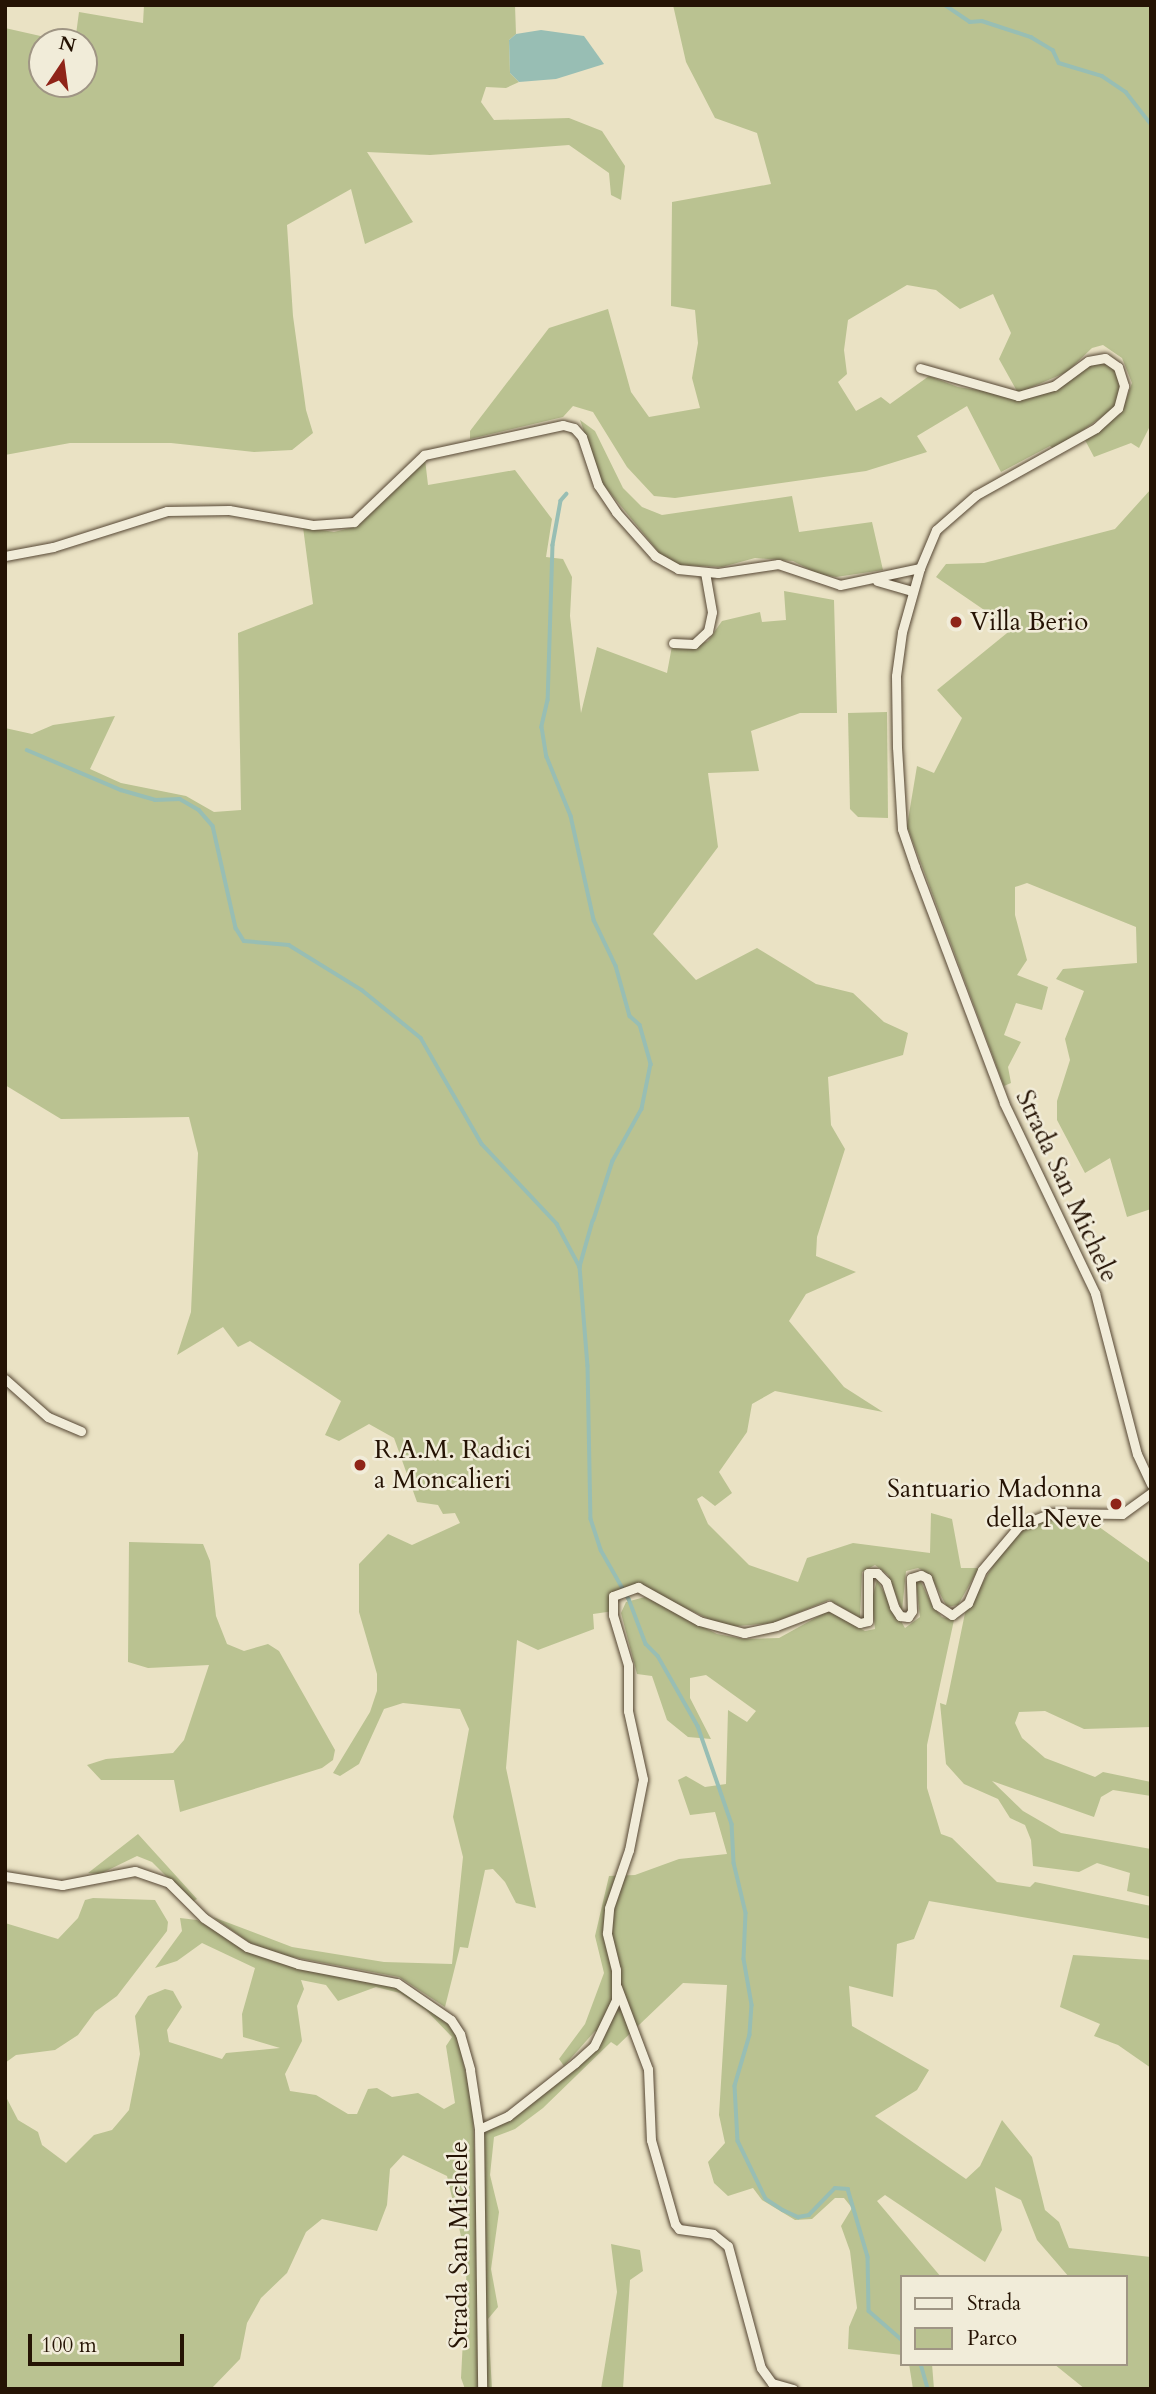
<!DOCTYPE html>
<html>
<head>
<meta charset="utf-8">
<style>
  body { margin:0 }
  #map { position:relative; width:1156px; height:2394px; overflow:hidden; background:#eae2c4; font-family:Cardo,serif }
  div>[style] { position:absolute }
  .green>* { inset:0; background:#bac291 }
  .water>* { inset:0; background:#98beb4 }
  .stream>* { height:3.5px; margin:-1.75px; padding:0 1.75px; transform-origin:1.75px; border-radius:1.75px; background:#98beb4 }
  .roads { filter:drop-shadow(0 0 2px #564734) drop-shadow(0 0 2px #564734) }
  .street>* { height:9px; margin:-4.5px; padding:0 4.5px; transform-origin:4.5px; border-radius:4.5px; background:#f1ecd9 }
  .dots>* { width:19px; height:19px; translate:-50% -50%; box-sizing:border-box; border:4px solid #f1ecd9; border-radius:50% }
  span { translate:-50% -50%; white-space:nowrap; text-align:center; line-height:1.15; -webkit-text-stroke:5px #f1ecd9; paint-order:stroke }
  .poi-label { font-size:26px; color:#251304 }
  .left { translate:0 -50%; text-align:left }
  .right { translate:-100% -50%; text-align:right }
  .street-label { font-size:26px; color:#251304 }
  .frame { position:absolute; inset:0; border:7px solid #251304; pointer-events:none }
  .legend { position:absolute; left:900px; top:2275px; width:228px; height:91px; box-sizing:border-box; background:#f1ecd9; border:2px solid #9f9584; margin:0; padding:9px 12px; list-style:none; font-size:21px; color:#251304 }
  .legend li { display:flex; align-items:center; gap:14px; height:35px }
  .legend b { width:35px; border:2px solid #9f9584 }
  .north { position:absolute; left:28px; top:28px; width:70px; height:70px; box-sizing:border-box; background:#f1ecd9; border:2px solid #9f9584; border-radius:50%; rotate:13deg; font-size:19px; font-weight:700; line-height:28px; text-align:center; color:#251304 }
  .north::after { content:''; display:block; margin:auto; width:24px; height:32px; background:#8f2418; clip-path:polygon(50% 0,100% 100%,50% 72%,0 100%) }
  .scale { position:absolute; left:28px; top:2334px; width:156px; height:32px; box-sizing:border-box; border:4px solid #251304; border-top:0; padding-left:9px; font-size:21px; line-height:24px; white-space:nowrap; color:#251304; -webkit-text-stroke:5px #f1ecd9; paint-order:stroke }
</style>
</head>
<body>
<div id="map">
  <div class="green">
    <div style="clip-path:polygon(144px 5px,515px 5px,516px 34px,509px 40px,510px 73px,519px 82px,506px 88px,486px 87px,481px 102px,494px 120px,569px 118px,602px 131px,625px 166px,621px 200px,611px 195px,609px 173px,569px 145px,430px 155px,367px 152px,413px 222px,365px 244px,351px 189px,287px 225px,293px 316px,306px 410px,313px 433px,292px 450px,254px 452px,171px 443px,70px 443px,5px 455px,5px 28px,67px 42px,42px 42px,42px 84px,84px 84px,84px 42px,75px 42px,79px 12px,143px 23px)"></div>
    <div style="clip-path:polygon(673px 5px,1151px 5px,1151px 424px,1139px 448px,1131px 443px,1094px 457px,1085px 440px,1121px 413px,1132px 383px,1122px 358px,1103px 345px,1092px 348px,1067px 372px,1018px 393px,999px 359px,1011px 333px,993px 294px,960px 309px,936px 290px,907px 285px,848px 320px,844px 350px,847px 374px,838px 382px,856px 411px,881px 397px,890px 404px,929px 376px,958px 387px,1029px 398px,1071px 380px,1092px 363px,1103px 361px,1115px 369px,1122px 393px,1113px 409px,1055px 450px,1050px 446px,1001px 472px,967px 406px,917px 436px,927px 452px,866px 471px,675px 498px,654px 496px,627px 467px,593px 412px,573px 406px,563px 417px,470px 439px,470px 431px,549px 328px,608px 309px,631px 392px,649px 417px,700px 408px,692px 378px,698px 343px,695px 310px,671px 306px,672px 202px,771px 184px,757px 133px,715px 118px,686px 62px)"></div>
    <div style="clip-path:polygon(580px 420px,595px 431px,623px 488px,642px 507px,662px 515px,792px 496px,799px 532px,872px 522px,883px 570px,836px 577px,818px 574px,793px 561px,755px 558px,722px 567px,679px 565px,661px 555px,602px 483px)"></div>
    <div style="clip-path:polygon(425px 459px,428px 485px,515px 470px,552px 519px,546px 557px,563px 559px,572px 577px,570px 616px,581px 713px,597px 647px,667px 673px,672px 646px,686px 649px,708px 641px,722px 621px,760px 612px,762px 622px,786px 620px,784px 591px,834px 600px,837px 713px,800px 713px,751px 731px,759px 771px,708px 773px,718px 847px,653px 934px,696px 980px,757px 948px,816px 984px,853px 993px,884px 1022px,908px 1033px,903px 1055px,828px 1077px,831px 1125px,845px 1149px,817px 1237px,816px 1256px,856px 1272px,806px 1294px,789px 1321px,844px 1387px,883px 1412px,775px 1391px,752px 1404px,747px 1432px,719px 1472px,732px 1493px,715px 1506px,702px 1496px,697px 1499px,708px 1524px,749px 1565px,798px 1582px,807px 1558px,853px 1543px,930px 1553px,931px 1513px,952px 1519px,961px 1568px,979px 1568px,958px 1605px,947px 1607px,930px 1575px,918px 1568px,906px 1571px,902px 1611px,888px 1575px,875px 1565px,862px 1572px,860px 1618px,829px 1600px,773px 1623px,726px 1627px,647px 1590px,620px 1595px,614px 1611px,593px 1614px,594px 1629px,538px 1650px,517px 1640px,506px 1768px,536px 1908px,516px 1903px,505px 1882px,493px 1869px,485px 1870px,468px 1948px,460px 1947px,445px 2007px,399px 1977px,287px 1956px,250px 1943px,213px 1917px,292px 1947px,384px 1962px,452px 1964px,463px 1857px,453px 1817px,469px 1729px,460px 1709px,403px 1703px,384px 1709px,359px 1764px,340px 1776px,333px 1773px,370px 1712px,377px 1691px,377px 1674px,359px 1612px,359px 1564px,388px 1534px,412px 1545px,460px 1523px,455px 1513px,443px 1514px,438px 1505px,417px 1502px,394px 1438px,369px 1424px,339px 1441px,325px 1435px,341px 1401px,250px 1341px,238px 1347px,223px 1327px,177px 1355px,191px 1312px,198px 1153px,189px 1117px,61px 1119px,5px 1085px,5px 728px,32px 734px,53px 725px,115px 716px,90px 769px,121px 783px,186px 796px,214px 812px,241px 810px,238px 633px,313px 604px,303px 527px,334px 532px,358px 526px)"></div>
    <div style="clip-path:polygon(1151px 489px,1151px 1209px,1127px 1217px,1110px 1158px,1085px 1173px,1057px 1120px,1057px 1101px,1070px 1060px,1065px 1039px,1084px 991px,1056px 979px,1063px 969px,1137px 963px,1136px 927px,1027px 883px,1015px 887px,1015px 915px,1027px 960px,1017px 975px,1048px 987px,1042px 1010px,1016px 1003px,1004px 1035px,1021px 1042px,1008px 1067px,1011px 1083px,1004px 1086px,907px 826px,917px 766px,934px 773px,962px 718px,937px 690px,1012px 629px,936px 577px,946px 564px,984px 563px,1115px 529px)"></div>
    <div style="clip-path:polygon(887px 712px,888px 818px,858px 817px,850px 809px,848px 713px)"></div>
    <div style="clip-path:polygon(1052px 1518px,1095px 1524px,1151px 1564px,1151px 1727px,1084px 1729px,1045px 1711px,1019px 1712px,1015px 1723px,1022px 1738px,1045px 1758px,1095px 1777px,1103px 1772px,1151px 1782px,1151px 1796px,1113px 1790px,1101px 1797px,1094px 1817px,992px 1781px,1023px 1811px,1061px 1833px,1151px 1849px,1151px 1897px,1127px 1891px,1130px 1873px,1097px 1863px,1079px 1872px,1033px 1866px,1031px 1840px,1025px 1825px,1010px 1818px,998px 1799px,964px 1784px,946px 1764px,940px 1703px,946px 1705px,948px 1696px,965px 1613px,1002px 1550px,1020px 1531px)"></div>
    <div style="clip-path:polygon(129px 1542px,203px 1544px,210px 1561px,216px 1616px,227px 1644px,244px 1651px,268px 1644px,279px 1651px,335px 1750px,333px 1760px,322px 1768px,180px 1812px,174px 1780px,101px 1780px,87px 1765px,106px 1759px,173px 1753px,184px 1740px,209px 1665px,148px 1668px,128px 1662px)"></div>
    <div style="clip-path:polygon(877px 1580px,905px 1628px,920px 1617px,916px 1582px,920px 1580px,933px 1607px,942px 1617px,954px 1620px,927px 1745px,927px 1788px,941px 1834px,952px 1838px,997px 1882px,1030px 1887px,1035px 1882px,1151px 1906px,1151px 1939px,929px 1901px,914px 1939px,897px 1944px,893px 1997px,849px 1986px,852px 2026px,929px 2070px,917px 2090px,875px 2116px,966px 2179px,980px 2166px,1002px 2120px,1032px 2157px,1045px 2210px,1059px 2222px,1069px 2248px,1151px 2257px,1151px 2389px,1085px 2389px,1054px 2364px,1126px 2364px,1126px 2277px,1069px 2277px,1037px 2240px,1021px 2200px,995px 2187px,1002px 2230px,985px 2262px,885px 2195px,877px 2201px,941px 2277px,902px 2277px,902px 2355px,848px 2349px,849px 2327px,857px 2308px,850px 2251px,841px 2226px,852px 2208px,844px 2198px,835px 2198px,812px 2219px,795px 2220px,762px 2200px,753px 2188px,728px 2196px,714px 2183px,708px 2162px,725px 2143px,719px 2115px,727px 1985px,683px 1983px,617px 2046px,611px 2042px,543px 2108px,515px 2129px,494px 2137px,490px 2175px,499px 2212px,491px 2269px,498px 2307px,488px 2319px,492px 2389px,487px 2389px,484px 2132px,512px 2120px,578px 2067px,604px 2037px,595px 2031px,564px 2066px,559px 2059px,585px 2024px,604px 1973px,595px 1936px,609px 1876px,635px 1875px,679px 1859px,727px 1854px,715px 1812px,690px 1815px,678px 1780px,686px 1776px,705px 1787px,726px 1784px,728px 1710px,747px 1722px,756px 1711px,706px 1675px,690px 1678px,690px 1698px,711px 1739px,688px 1737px,667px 1720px,652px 1676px,637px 1674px,621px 1613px,626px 1602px,645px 1597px,717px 1634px,744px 1639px,779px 1638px,828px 1611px,865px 1631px,875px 1629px,872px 1599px)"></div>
    <div style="clip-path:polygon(138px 1834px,197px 1899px,192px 1902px,152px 1862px,137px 1856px,100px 1874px,88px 1873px)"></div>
    <div style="clip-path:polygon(93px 1898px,155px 1900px,168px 1922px,167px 1931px,117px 1996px,95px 2012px,78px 2035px,55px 2050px,16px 2055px,5px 2063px,5px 1923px,58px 1939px,78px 1918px,85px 1900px)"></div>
    <div style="clip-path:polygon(evenodd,180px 1918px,197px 1920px,261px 1957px,395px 1985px,449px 2022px,458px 2038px,473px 2107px,481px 2389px,465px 2389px,461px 2378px,467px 2262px,447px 2176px,403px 2155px,390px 2169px,387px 2205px,377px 2231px,322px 2219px,306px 2232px,287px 2273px,261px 2298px,247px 2323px,240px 2359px,211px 2389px,5px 2389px,5px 2095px,18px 2120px,38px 2132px,42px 2145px,66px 2163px,94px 2135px,112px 2130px,129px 2110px,140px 2054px,135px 2016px,148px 1996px,165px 1989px,173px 1991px,182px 2007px,167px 2030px,169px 2042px,222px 2059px,226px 2053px,280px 2048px,243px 2037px,242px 2014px,255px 1968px,202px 1943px,177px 1961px,155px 1968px,182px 1931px,180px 1918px,301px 1980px,326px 1985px,338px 2001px,376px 1987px,400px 1993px,426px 2010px,452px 2037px,446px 2046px,455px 2103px,444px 2109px,418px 2093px,392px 2097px,377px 2088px,368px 2089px,357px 2114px,348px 2114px,316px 2095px,290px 2091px,285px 2074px,302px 2041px,297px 2006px,304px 1989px,301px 1980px)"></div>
    <div style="clip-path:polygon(1073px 1955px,1151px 1960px,1151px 2068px,1118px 2045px,1094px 2036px,1100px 2024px,1060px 2007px)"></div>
    <div style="clip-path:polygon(611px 2244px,640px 2250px,643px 2271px,630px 2280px,623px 2389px,601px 2389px,617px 2292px)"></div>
    <div style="clip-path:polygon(909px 2364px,932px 2364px,934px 2389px,913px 2389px)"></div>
  </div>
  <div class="water">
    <div style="clip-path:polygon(541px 30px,584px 36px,604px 64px,556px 79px,519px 82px,510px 73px,509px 40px,516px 34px)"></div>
  </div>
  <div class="stream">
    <div style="left:945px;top:5px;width:30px;rotate:34deg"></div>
    <div style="left:970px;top:22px;width:12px;rotate:-5deg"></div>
    <div style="left:982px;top:21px;width:52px;rotate:18.1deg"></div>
    <div style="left:1031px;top:37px;width:26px;rotate:31deg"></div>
    <div style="left:1053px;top:50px;width:14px;rotate:65deg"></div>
    <div style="left:1059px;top:63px;width:45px;rotate:16.8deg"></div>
    <div style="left:1102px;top:76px;width:29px;rotate:34deg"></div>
    <div style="left:1126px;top:92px;width:41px;rotate:52deg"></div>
    <div style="left:567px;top:494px;width:9px;rotate:131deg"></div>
    <div style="left:561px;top:501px;width:45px;rotate:100.3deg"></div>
    <div style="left:553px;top:545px;width:155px;rotate:91.8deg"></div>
    <div style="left:548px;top:700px;width:28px;rotate:103deg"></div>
    <div style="left:542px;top:727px;width:30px;rotate:81deg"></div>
    <div style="left:547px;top:757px;width:64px;rotate:67.9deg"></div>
    <div style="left:571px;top:816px;width:107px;rotate:77.5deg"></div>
    <div style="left:594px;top:920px;width:51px;rotate:64.4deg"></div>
    <div style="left:616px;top:966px;width:52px;rotate:74.4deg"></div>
    <div style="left:630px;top:1016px;width:13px;rotate:42deg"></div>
    <div style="left:640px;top:1025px;width:41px;rotate:74.2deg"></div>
    <div style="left:651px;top:1064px;width:46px;rotate:101.3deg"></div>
    <div style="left:642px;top:1109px;width:60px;rotate:119.1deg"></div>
    <div style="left:613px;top:1161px;width:62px;rotate:107.9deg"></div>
    <div style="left:27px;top:750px;width:102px;rotate:23.1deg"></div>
    <div style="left:121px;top:790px;width:35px;rotate:16deg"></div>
    <div style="left:155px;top:800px;width:25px;rotate:-2deg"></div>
    <div style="left:180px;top:799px;width:22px;rotate:30deg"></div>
    <div style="left:199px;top:810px;width:21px;rotate:49deg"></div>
    <div style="left:213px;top:826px;width:105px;rotate:77.3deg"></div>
    <div style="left:236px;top:928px;width:15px;rotate:58deg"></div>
    <div style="left:244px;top:941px;width:45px;rotate:5.1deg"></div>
    <div style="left:289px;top:945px;width:86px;rotate:31.7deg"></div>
    <div style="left:362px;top:990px;width:76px;rotate:39.1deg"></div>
    <div style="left:421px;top:1038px;width:122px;rotate:60.1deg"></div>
    <div style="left:482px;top:1144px;width:110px;rotate:46.8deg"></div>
    <div style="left:557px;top:1224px;width:49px;rotate:61.9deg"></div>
    <div style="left:593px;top:1221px;width:48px;rotate:105.8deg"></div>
    <div style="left:580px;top:1267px;width:99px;rotate:85.4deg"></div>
    <div style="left:588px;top:1366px;width:153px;rotate:88.9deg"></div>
    <div style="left:591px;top:1519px;width:33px;rotate:72deg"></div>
    <div style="left:601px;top:1550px;width:56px;rotate:60.3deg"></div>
    <div style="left:629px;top:1599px;width:48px;rotate:69.3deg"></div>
    <div style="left:646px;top:1644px;width:17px;rotate:45deg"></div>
    <div style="left:658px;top:1656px;width:81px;rotate:60.3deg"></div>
    <div style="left:698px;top:1726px;width:104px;rotate:70.9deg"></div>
    <div style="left:732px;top:1824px;width:39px;rotate:87deg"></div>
    <div style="left:734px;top:1863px;width:51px;rotate:76.5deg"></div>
    <div style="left:746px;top:1913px;width:46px;rotate:92.5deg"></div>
    <div style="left:744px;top:1959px;width:47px;rotate:80.1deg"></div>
    <div style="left:752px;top:2005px;width:30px;rotate:94deg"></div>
    <div style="left:750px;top:2035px;width:53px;rotate:106.4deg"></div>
    <div style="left:735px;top:2086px;width:55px;rotate:86.9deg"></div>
    <div style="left:738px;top:2141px;width:64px;rotate:64.2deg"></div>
    <div style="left:766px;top:2199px;width:20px;rotate:33deg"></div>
    <div style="left:783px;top:2210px;width:17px;rotate:25deg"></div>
    <div style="left:798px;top:2217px;width:11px;rotate:-10deg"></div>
    <div style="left:809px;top:2215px;width:37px;rotate:-46deg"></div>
    <div style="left:835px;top:2188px;width:13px;rotate:4deg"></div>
    <div style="left:848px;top:2189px;width:71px;rotate:73.6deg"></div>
    <div style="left:868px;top:2257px;width:54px;rotate:88.9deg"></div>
    <div style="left:869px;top:2311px;width:44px;rotate:41.3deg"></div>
    <div style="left:921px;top:2364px;width:26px;rotate:74deg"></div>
  </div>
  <div class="roads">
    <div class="street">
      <div style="left:920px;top:368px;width:102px;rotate:15.9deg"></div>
      <div style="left:1018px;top:396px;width:37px;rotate:-16deg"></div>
      <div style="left:1054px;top:386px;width:42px;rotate:-36.3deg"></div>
      <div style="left:1088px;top:361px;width:17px;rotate:-10deg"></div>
      <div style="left:1105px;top:358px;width:16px;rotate:35deg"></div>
      <div style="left:1118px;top:367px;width:20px;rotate:72deg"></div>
      <div style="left:1124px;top:386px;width:23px;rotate:105deg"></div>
      <div style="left:1118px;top:408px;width:30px;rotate:138deg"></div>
      <div style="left:1096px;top:428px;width:137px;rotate:150.8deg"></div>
      <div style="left:976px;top:495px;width:53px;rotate:138.8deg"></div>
      <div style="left:936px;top:530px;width:41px;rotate:112.8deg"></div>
      <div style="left:920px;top:568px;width:66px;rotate:105.7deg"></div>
      <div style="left:902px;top:632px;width:44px;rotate:97.8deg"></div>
      <div style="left:896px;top:676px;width:71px;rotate:89.2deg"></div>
      <div style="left:897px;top:747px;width:82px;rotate:86.5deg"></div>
      <div style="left:902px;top:829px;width:40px;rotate:71.1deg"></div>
      <div style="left:915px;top:867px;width:252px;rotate:69.3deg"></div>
      <div style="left:1004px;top:1103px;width:211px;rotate:64.4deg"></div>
      <div style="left:1095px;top:1293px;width:166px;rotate:75.4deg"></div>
      <div style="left:1137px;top:1454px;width:33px;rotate:65deg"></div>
      <div style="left:5px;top:556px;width:49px;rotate:-10.6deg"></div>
      <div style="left:53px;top:547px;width:120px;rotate:-17.5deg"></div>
      <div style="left:167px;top:511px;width:62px;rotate:-0.9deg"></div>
      <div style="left:229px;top:510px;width:85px;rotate:10.1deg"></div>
      <div style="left:313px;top:525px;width:41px;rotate:-4.2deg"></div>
      <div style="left:354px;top:522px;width:97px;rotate:-43.7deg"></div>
      <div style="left:424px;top:455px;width:142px;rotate:-12.2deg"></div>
      <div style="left:563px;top:425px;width:11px;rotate:15deg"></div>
      <div style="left:574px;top:428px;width:12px;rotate:48deg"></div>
      <div style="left:582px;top:437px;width:51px;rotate:71.6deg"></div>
      <div style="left:598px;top:485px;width:32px;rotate:56deg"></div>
      <div style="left:616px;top:512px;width:59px;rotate:48.4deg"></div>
      <div style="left:655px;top:556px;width:26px;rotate:29deg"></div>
      <div style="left:678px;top:569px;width:40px;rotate:5.7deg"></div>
      <div style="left:718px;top:573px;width:61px;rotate:-8.5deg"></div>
      <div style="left:778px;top:564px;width:65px;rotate:18.7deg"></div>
      <div style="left:840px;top:585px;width:82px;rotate:-12deg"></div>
      <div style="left:877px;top:581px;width:36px;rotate:16deg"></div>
      <div style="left:673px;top:643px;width:21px;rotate:3deg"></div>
      <div style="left:694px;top:644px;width:19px;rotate:-43deg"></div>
      <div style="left:708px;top:631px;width:19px;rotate:-78deg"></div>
      <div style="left:712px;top:612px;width:39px;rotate:-100deg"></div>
      <div style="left:5px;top:1379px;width:57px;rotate:41.5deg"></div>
      <div style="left:48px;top:1417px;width:36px;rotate:23deg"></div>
      <div style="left:5px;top:1876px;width:58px;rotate:9deg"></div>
      <div style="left:62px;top:1885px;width:74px;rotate:-10.9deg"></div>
      <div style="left:135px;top:1871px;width:36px;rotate:19deg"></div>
      <div style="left:169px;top:1883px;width:49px;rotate:45deg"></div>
      <div style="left:204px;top:1918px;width:52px;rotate:34deg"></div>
      <div style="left:247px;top:1947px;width:54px;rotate:18.4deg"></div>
      <div style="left:298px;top:1964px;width:101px;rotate:10.9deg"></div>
      <div style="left:397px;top:1983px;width:65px;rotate:34.4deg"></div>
      <div style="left:451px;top:2020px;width:17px;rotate:57deg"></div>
      <div style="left:460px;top:2034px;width:37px;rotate:74deg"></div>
      <div style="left:470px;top:2070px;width:60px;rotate:81.3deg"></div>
      <div style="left:479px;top:2129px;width:260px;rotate:89.3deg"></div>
      <div style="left:617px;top:1987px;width:88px;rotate:69.3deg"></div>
      <div style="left:648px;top:2069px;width:71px;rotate:87.6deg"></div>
      <div style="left:651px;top:2140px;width:87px;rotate:74.1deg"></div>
      <div style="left:675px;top:2224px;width:6px;rotate:51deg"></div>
      <div style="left:679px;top:2229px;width:34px;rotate:8deg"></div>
      <div style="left:713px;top:2234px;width:19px;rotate:39deg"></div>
      <div style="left:728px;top:2246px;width:126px;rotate:74.9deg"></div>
      <div style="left:761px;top:2368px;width:19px;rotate:54deg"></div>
      <div style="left:772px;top:2383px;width:22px;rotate:16deg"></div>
      <div style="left:479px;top:2129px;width:32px;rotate:-24deg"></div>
      <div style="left:508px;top:2116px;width:85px;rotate:-38.3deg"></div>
      <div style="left:575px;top:2063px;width:25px;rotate:-42deg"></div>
      <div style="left:594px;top:2046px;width:51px;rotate:-64.4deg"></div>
      <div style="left:616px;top:2000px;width:30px;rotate:-90deg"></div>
      <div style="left:616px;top:1970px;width:38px;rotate:-104deg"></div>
      <div style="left:607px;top:1933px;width:25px;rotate:-85deg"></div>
      <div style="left:609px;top:1908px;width:61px;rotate:-71deg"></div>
      <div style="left:629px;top:1850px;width:72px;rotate:-78.8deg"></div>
      <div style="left:643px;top:1779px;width:70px;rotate:-102.4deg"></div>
      <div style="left:628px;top:1711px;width:46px;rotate:-90deg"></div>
      <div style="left:628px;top:1665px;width:52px;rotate:-106.7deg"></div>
      <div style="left:613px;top:1615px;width:19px;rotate:-90deg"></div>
      <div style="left:613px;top:1596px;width:27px;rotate:-20deg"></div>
      <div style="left:638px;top:1587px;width:70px;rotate:29.1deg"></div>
      <div style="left:699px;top:1621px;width:47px;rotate:14.9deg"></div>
      <div style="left:744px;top:1633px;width:33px;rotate:-12deg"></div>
      <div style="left:776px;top:1626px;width:57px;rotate:-20.7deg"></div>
      <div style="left:829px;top:1606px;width:35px;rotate:29deg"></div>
      <div style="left:860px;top:1623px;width:8px;rotate:-14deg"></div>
      <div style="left:868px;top:1621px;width:48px;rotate:-90deg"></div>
      <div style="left:868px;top:1573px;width:9px"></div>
      <div style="left:877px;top:1573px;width:13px;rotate:45deg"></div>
      <div style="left:886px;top:1582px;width:26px;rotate:72deg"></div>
      <div style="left:894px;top:1607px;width:11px;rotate:56deg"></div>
      <div style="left:900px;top:1616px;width:8px;rotate:7deg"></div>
      <div style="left:908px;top:1617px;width:7px;rotate:-56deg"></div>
      <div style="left:912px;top:1611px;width:33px;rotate:-92deg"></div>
      <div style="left:911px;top:1578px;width:10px;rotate:-17deg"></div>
      <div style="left:921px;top:1575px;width:7px;rotate:27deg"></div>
      <div style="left:927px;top:1578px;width:29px;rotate:70deg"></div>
      <div style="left:937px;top:1605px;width:18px;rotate:34deg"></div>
      <div style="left:952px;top:1615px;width:20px;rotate:-37deg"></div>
      <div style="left:968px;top:1603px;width:36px;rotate:-67deg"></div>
      <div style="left:982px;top:1570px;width:57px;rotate:-49.9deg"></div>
      <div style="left:1019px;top:1526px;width:35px;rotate:-22deg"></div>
      <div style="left:1052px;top:1513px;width:70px;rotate:0.8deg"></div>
      <div style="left:1122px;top:1514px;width:36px;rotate:-36deg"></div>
    </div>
  </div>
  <div class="dots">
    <div style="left:956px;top:622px;background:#8f2418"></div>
    <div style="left:360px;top:1465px;background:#8f2418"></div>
    <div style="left:1116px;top:1504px;background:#8f2418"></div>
  </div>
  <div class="poi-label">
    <span class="left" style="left:970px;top:622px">Villa Berio</span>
    <span class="left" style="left:374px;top:1465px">R.A.M. Radici<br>a Moncalieri</span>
    <span class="right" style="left:1102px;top:1504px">Santuario Madonna<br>della Neve</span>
  </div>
  <div class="street-label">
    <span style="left:1067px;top:1186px;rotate:65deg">Strada San Michele</span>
    <span style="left:459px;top:2245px;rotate:-90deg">Strada San Michele</span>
  </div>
  <div class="frame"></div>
  <ul class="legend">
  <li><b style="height:9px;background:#f1ecd9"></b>Strada</li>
  <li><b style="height:19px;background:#bac291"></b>Parco</li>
  </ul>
  <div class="north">N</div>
  <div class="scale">100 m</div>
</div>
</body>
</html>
